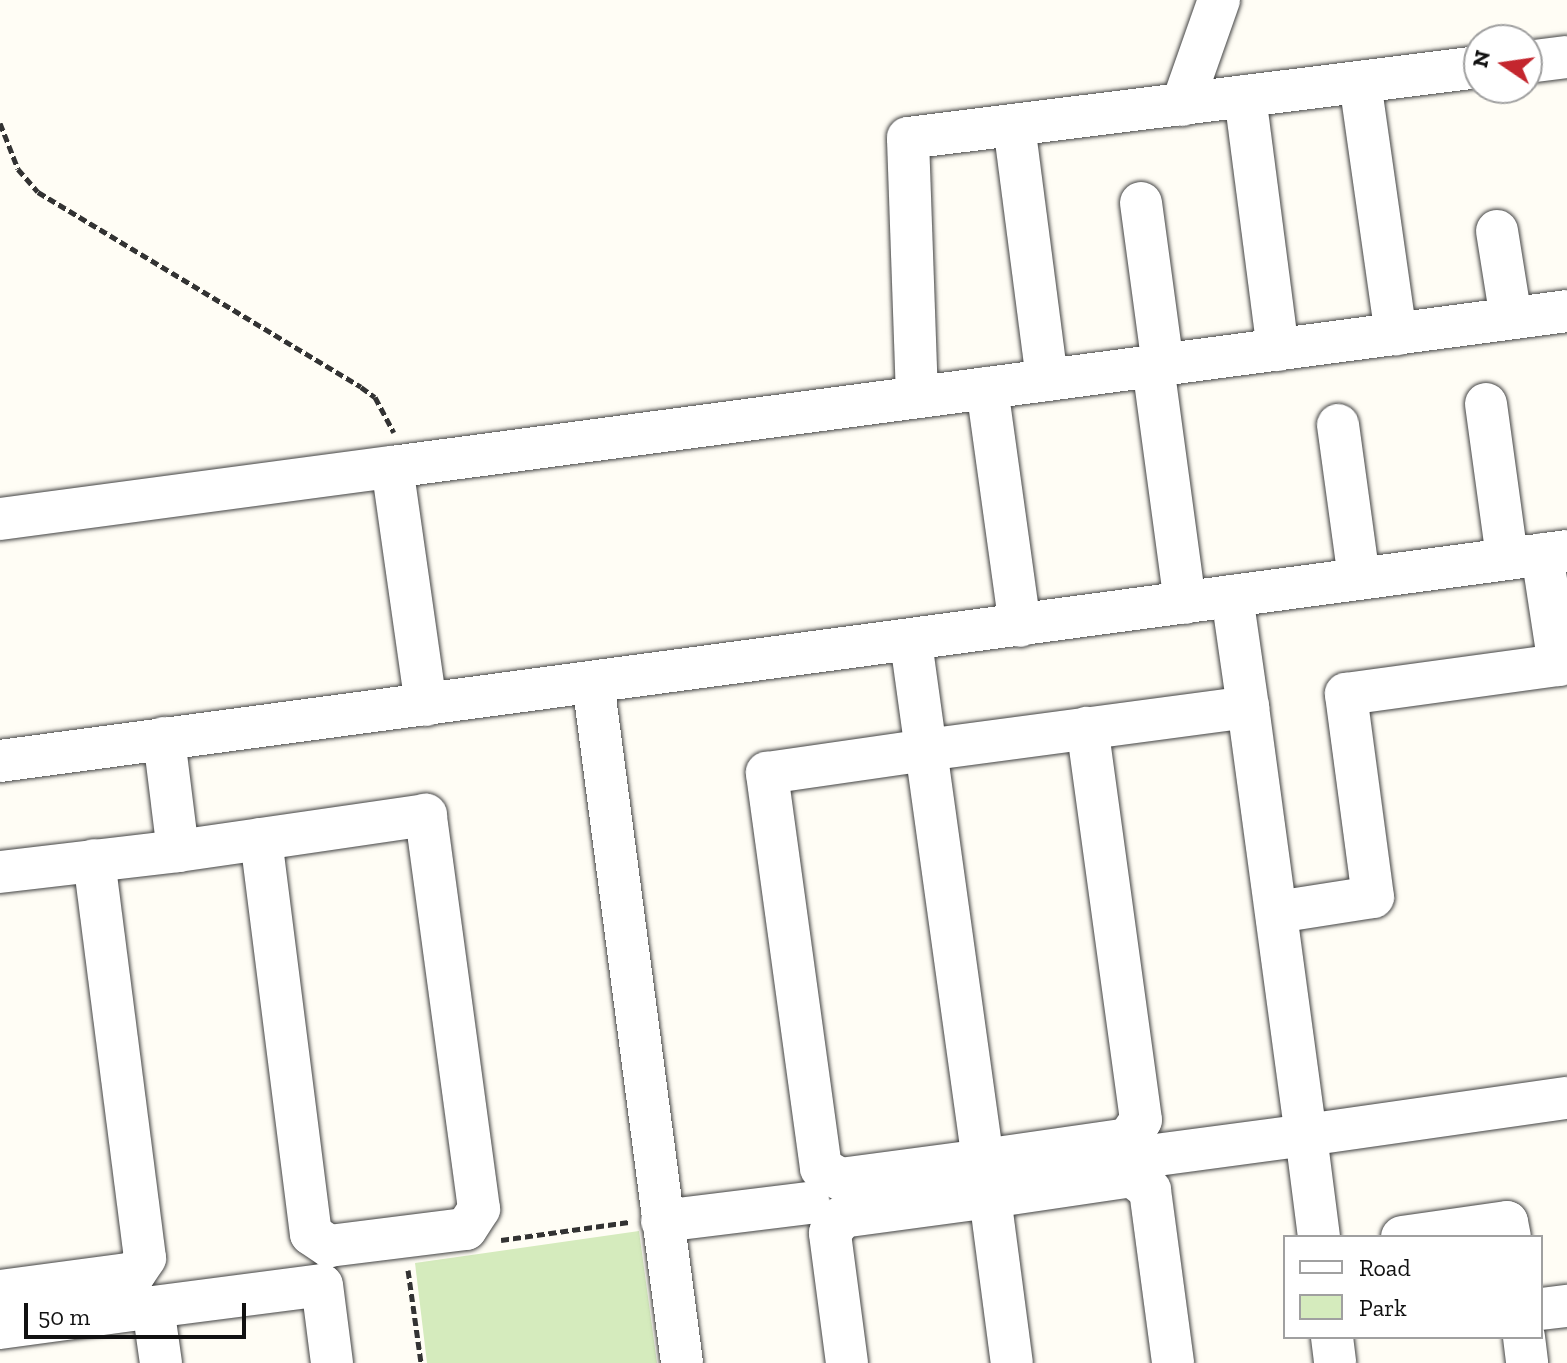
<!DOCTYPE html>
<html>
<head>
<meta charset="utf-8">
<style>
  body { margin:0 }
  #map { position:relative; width:1567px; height:1363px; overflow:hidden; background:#fffdf5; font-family:"Zilla Slab",serif }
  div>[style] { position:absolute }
  .green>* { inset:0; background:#d5ebbd }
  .path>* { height:5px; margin-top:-2.5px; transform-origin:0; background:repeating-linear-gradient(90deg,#333 0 8px,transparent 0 12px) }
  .roads { filter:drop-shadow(0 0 2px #444) drop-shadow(0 0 2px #444) }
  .minor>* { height:42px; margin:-21px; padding:0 21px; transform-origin:21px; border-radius:21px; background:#fff }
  span { translate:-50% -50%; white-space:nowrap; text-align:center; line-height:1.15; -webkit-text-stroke:8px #fff; paint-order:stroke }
  .legend { position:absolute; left:1283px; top:1235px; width:260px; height:104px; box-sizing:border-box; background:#fff; border:2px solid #a0a0a0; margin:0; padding:10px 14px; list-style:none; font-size:24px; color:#111 }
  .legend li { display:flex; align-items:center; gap:16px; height:40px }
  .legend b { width:40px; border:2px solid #a0a0a0 }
  .north { position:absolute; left:1463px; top:24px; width:80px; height:80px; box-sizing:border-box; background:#fff; border:2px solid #a0a0a0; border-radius:50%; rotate:283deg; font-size:22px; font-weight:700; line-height:32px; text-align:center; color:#111 }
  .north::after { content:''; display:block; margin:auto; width:28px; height:36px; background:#c4262e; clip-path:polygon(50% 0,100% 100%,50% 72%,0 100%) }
  .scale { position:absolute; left:24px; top:1303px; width:222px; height:36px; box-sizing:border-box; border:4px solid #111; border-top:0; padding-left:10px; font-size:24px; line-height:28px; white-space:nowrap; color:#111; -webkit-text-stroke:6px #fff; paint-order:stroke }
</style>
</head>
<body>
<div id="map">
  <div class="green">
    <div style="clip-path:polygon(639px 1231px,657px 1363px,427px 1363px,415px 1263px)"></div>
  </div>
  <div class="path">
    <div style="left:0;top:123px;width:49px;rotate:68.6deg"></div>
    <div style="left:18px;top:169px;width:30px;rotate:49deg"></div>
    <div style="left:38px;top:192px;width:377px;rotate:31.1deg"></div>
    <div style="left:361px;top:387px;width:17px;rotate:36deg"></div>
    <div style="left:375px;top:397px;width:40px;rotate:62deg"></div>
    <div style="left:501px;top:1240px;width:129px;rotate:-8deg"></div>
    <div style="left:408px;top:1270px;width:94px;rotate:82deg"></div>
  </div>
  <div class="roads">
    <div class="minor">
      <div style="left:1527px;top:62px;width:40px;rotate:-7.1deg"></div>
      <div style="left:1360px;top:82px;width:255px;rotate:81.9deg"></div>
      <div style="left:1245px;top:96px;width:256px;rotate:82.6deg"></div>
      <div style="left:1182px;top:105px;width:111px;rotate:-70.6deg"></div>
      <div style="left:1014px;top:125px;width:257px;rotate:82.6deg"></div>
      <div style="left:1141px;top:203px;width:163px;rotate:82.3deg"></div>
      <div style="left:1497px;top:231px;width:88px;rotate:80.9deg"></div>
      <div style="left:1153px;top:366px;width:239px;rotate:82.3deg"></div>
      <div style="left:987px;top:388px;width:240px;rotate:82.1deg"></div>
      <div style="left:917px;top:397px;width:259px;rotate:-92deg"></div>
      <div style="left:908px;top:138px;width:575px;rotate:-7.09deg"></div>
      <div style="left:1486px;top:404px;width:155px;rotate:82.2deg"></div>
      <div style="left:1338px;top:425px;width:154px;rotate:82.2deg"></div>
      <div style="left:0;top:519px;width:395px;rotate:-7.6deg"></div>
      <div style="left:1232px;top:596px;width:112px;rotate:81.8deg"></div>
      <div style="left:911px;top:642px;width:109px;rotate:82.1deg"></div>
      <div style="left:926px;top:750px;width:414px;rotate:82.1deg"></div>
      <div style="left:983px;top:1160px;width:144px;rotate:172.4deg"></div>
      <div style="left:840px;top:1179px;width:22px;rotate:-150deg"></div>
      <div style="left:821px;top:1168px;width:399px;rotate:-97.8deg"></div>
      <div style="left:767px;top:773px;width:161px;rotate:-8.2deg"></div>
      <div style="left:926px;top:750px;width:325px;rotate:-7.6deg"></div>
      <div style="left:1248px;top:707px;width:432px;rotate:82.3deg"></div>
      <div style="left:1306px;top:1135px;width:150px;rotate:172.4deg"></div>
      <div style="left:593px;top:682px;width:687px;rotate:82.55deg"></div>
      <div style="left:426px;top:705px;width:240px;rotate:-98.1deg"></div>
      <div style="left:392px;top:467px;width:1185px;rotate:-7.56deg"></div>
      <div style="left:0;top:761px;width:1581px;rotate:-7.63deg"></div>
      <div style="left:178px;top:851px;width:84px;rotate:-8.2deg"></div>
      <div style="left:261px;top:839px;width:398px;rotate:82.8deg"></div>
      <div style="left:311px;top:1234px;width:22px;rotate:34deg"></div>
      <div style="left:329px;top:1246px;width:138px;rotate:-7.1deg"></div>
      <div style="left:466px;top:1229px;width:24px;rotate:-57deg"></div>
      <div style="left:479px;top:1209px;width:398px;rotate:-97.7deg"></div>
      <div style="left:426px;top:815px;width:167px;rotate:171.7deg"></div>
      <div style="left:0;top:872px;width:179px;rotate:-6.7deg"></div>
      <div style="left:178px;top:851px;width:114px;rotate:-97.1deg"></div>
      <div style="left:1277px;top:912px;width:97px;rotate:-8.9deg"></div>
      <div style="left:1373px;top:897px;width:205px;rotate:-97.6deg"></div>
      <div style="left:1346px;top:694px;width:215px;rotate:-7.8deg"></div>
      <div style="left:1559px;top:665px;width:112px;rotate:-98.7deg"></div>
      <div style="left:983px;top:1160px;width:147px;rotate:-8.2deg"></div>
      <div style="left:1128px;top:1139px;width:23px;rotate:-56deg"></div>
      <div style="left:1141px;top:1120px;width:396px;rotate:-97.8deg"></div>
      <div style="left:990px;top:1197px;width:144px;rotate:-8.4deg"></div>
      <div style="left:1132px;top:1176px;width:23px;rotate:38deg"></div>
      <div style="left:1150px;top:1190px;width:175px;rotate:82.4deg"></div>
      <div style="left:662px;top:1221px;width:148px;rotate:-7deg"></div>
      <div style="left:1319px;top:1237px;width:103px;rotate:-97.3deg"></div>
      <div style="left:1306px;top:1135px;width:264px;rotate:-8.1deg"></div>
      <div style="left:1402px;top:1237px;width:106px;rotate:-8.1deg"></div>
      <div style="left:1507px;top:1222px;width:15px;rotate:79deg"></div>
      <div style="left:0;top:1291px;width:136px;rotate:-7.6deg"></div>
      <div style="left:135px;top:1273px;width:18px;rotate:-56deg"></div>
      <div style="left:145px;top:1258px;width:401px;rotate:-97.3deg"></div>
      <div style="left:153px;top:1307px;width:170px;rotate:-7.4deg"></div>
      <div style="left:322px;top:1285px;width:79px;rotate:82.7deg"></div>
      <div style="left:1541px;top:1309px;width:26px;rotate:-7deg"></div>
      <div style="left:0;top:1328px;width:154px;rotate:-7.8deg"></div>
      <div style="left:153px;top:1307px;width:57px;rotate:81.9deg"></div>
      <div style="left:1332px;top:1337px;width:26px;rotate:83deg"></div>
      <div style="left:1524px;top:1337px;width:26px;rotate:83deg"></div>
      <div style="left:847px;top:1363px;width:131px;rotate:-97.5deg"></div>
      <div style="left:830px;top:1233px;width:20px;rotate:-53deg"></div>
      <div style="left:842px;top:1217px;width:149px;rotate:-7.7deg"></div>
      <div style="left:990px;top:1197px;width:167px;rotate:82.5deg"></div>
    </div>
  </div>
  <ul class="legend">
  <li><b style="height:10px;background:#fff"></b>Road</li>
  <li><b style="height:22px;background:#d5ebbd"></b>Park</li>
  </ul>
  <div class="north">N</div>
  <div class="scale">50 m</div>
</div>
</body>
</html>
